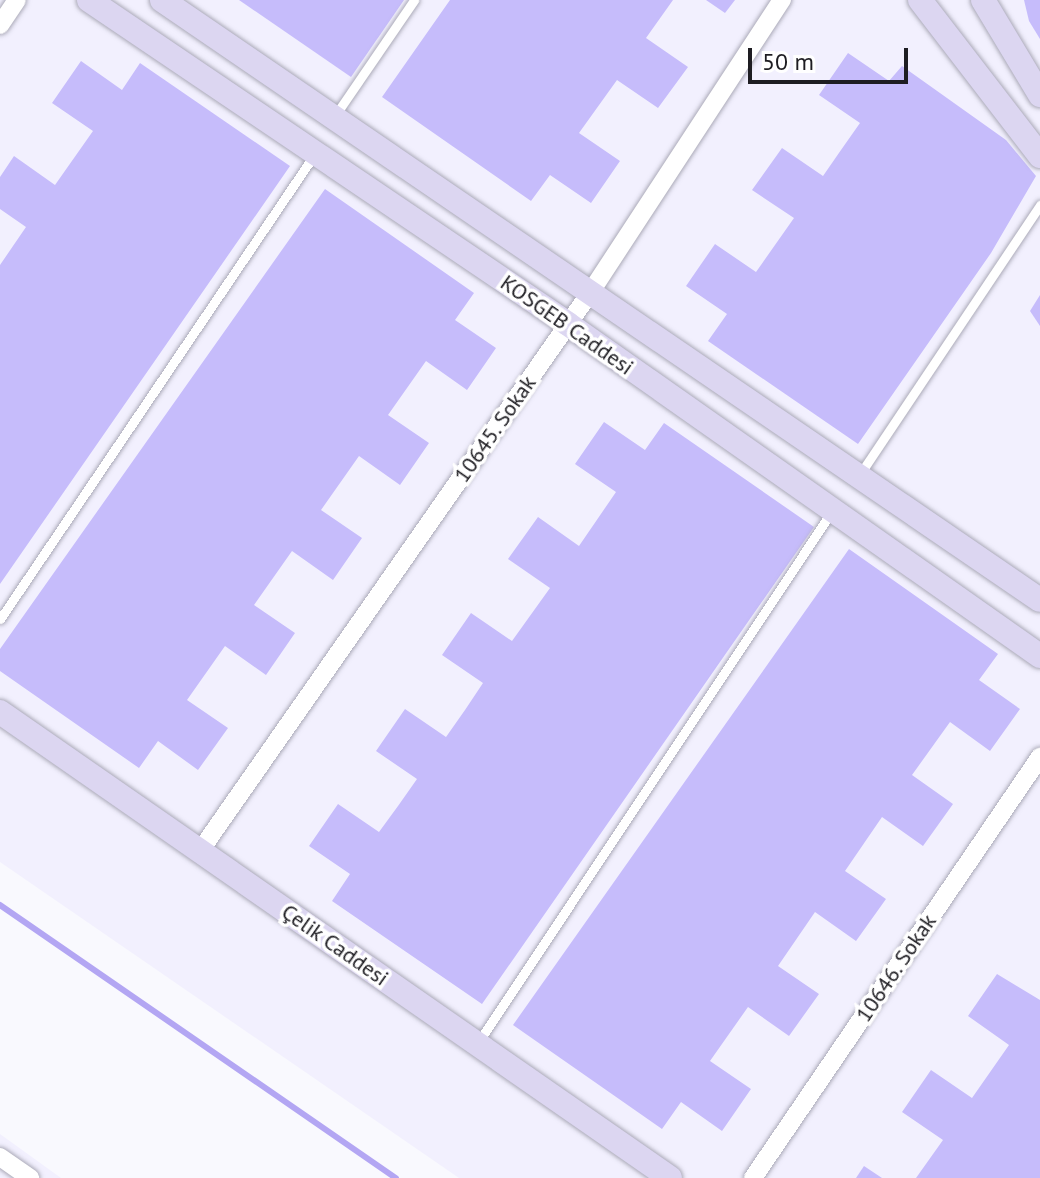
<!DOCTYPE html>
<html>
<head>
<meta charset="utf-8">
<style>
  body { margin:0 }
  #map { position:relative; width:1040px; height:1178px; overflow:hidden; background:#f9f9fe; font-family:"PT Sans",sans-serif }
  div>[style] { position:absolute }
  .built>* { inset:0; background:#f2f0fe }
  .stream>* { height:6px; margin:-3px; padding:0 3px; transform-origin:3px; border-radius:3px; background:#b3a6f3 }
  .building>* { inset:0; background:#c6bcfb }
  .roads { filter:drop-shadow(0 0 2px #abaab8) drop-shadow(0 0 2px #abaab8) }
  .lane>* { height:9px; margin:-4.5px; padding:0 4.5px; transform-origin:4.5px; border-radius:4.5px; background:#fff }
  .street>* { height:18px; margin:-9px; padding:0 9px; transform-origin:9px; border-radius:9px; background:#fff }
  .secondary>* { height:24px; margin:-12px; padding:0 12px; transform-origin:12px; border-radius:12px; background:#dcd6f1 }
  span { translate:-50% -50%; white-space:nowrap; text-align:center; line-height:1.15; -webkit-text-stroke:7px #fff; paint-order:stroke }
  .street-label { font-size:22px; color:#1e1d22 }
  .scale { position:absolute; left:748px; top:48px; width:160px; height:36px; box-sizing:border-box; border:4px solid #1e1d22; border-top:0; padding-left:10px; font-size:24px; line-height:28px; white-space:nowrap; color:#1e1d22; -webkit-text-stroke:6px #fff; paint-order:stroke }
</style>
</head>
<body>
<div id="map">
  <div class="built">
    <div style="clip-path:polygon(0 0,1040px 0,1040px 1178px,459px 1178px,0 862px)"></div>
    <div style="clip-path:polygon(0 1134px,61px 1178px,0 1178px)"></div>
  </div>
  <div class="stream">
    <div style="left:0;top:905px;width:481px;rotate:34.6deg"></div>
  </div>
  <div class="building">
    <div style="clip-path:polygon(239px 0,404px 0,351px 77px)"></div>
    <div style="clip-path:polygon(450px 0,673px 0,646px 38px,688px 67px,658px 108px,617px 80px,579px 133px,620px 161px,591px 203px,550px 175px,531px 201px,382px 97px)"></div>
    <div style="clip-path:polygon(706px 0,735px 0,725px 13px)"></div>
    <div style="clip-path:polygon(1024px 0,1040px 0,1040px 39px,1029px 21px)"></div>
    <div style="clip-path:polygon(848px 53px,889px 81px,902px 66px,1006px 140px,1036px 176px,991px 253px,858px 444px,708px 341px,727px 314px,686px 286px,715px 244px,756px 272px,794px 218px,752px 190px,782px 148px,823px 176px,841px 150px,860px 123px,819px 95px)"></div>
    <div style="clip-path:polygon(81px 61px,122px 90px,140px 63px,290px 166px,0 584px,0 265px,26px 227px,0 209px,0 177px,14px 156px,55px 185px,93px 131px,52px 103px)"></div>
    <div style="clip-path:polygon(325px 189px,474px 293px,455px 320px,496px 348px,467px 390px,426px 361px,388px 415px,429px 443px,400px 485px,359px 456px,321px 510px,362px 538px,333px 580px,292px 551px,254px 605px,295px 633px,266px 675px,225px 646px,187px 700px,228px 728px,198px 770px,158px 741px,139px 768px,0 671px,0 649px)"></div>
    <div style="clip-path:polygon(1040px 295px,1040px 326px,1030px 311px)"></div>
    <div style="clip-path:polygon(604px 422px,645px 450px,664px 423px,814px 527px,482px 1004px,332px 901px,350px 874px,309px 846px,338px 804px,379px 832px,398px 806px,417px 779px,376px 751px,405px 709px,446px 737px,465px 710px,483px 683px,442px 655px,471px 613px,512px 641px,550px 588px,508px 559px,538px 517px,579px 546px,616px 492px,575px 464px)"></div>
    <div style="clip-path:polygon(849px 549px,998px 654px,979px 680px,1020px 709px,990px 751px,950px 722px,912px 775px,953px 804px,923px 846px,882px 817px,845px 871px,886px 899px,856px 941px,815px 912px,778px 966px,819px 994px,789px 1036px,748px 1007px,710px 1061px,751px 1089px,722px 1131px,681px 1102px,662px 1129px,513px 1025px)"></div>
    <div style="clip-path:polygon(997px 974px,1040px 1000px,1040px 1178px,916px 1178px,943px 1140px,902px 1112px,931px 1070px,972px 1098px,1009px 1045px,968px 1016px)"></div>
    <div style="clip-path:polygon(864px 1166px,882px 1178px,856px 1178px)"></div>
  </div>
  <div class="roads">
    <div class="lane">
      <div style="left:334px;top:117px;width:142px;rotate:-55.6deg"></div>
      <div style="left:860px;top:474px;width:324px;rotate:-56.2deg"></div>
      <div style="left:0;top:619px;width:560px;rotate:-55.91deg"></div>
      <div style="left:479px;top:1041px;width:637px;rotate:-56.33deg"></div>
    </div>
    <div class="street">
      <div style="left:0;top:25px;width:30px;rotate:-56deg"></div>
      <div style="left:200px;top:851px;width:684px;rotate:-55.06deg"></div>
      <div style="left:592px;top:290px;width:347px;rotate:-56.8deg"></div>
      <div style="left:0;top:1157px;width:37px;rotate:35deg"></div>
      <div style="left:753px;top:1178px;width:510px;rotate:-55.72deg"></div>
    </div>
    <div class="secondary">
      <div style="left:89px;top:0;width:578px;rotate:34.07deg"></div>
      <div style="left:568px;top:324px;width:577px;rotate:35.12deg"></div>
      <div style="left:162px;top:0;width:1063px;rotate:34.35deg"></div>
      <div style="left:920px;top:0;width:197px;rotate:52.4deg"></div>
      <div style="left:983px;top:0;width:111px;rotate:59deg"></div>
      <div style="left:0;top:712px;width:816px;rotate:34.82deg"></div>
    </div>
  </div>
  <div class="street-label">
    <span style="left:567px;top:325px;rotate:35deg">KOSGEB Caddesi</span>
    <span style="left:495px;top:429px;rotate:-55deg">10645. Sokak</span>
    <span style="left:335px;top:945px;rotate:35deg">Çelik Caddesi</span>
    <span style="left:896px;top:968px;rotate:-56deg">10646. Sokak</span>
  </div>
  <div class="scale">50 m</div>
</div>
</body>
</html>
